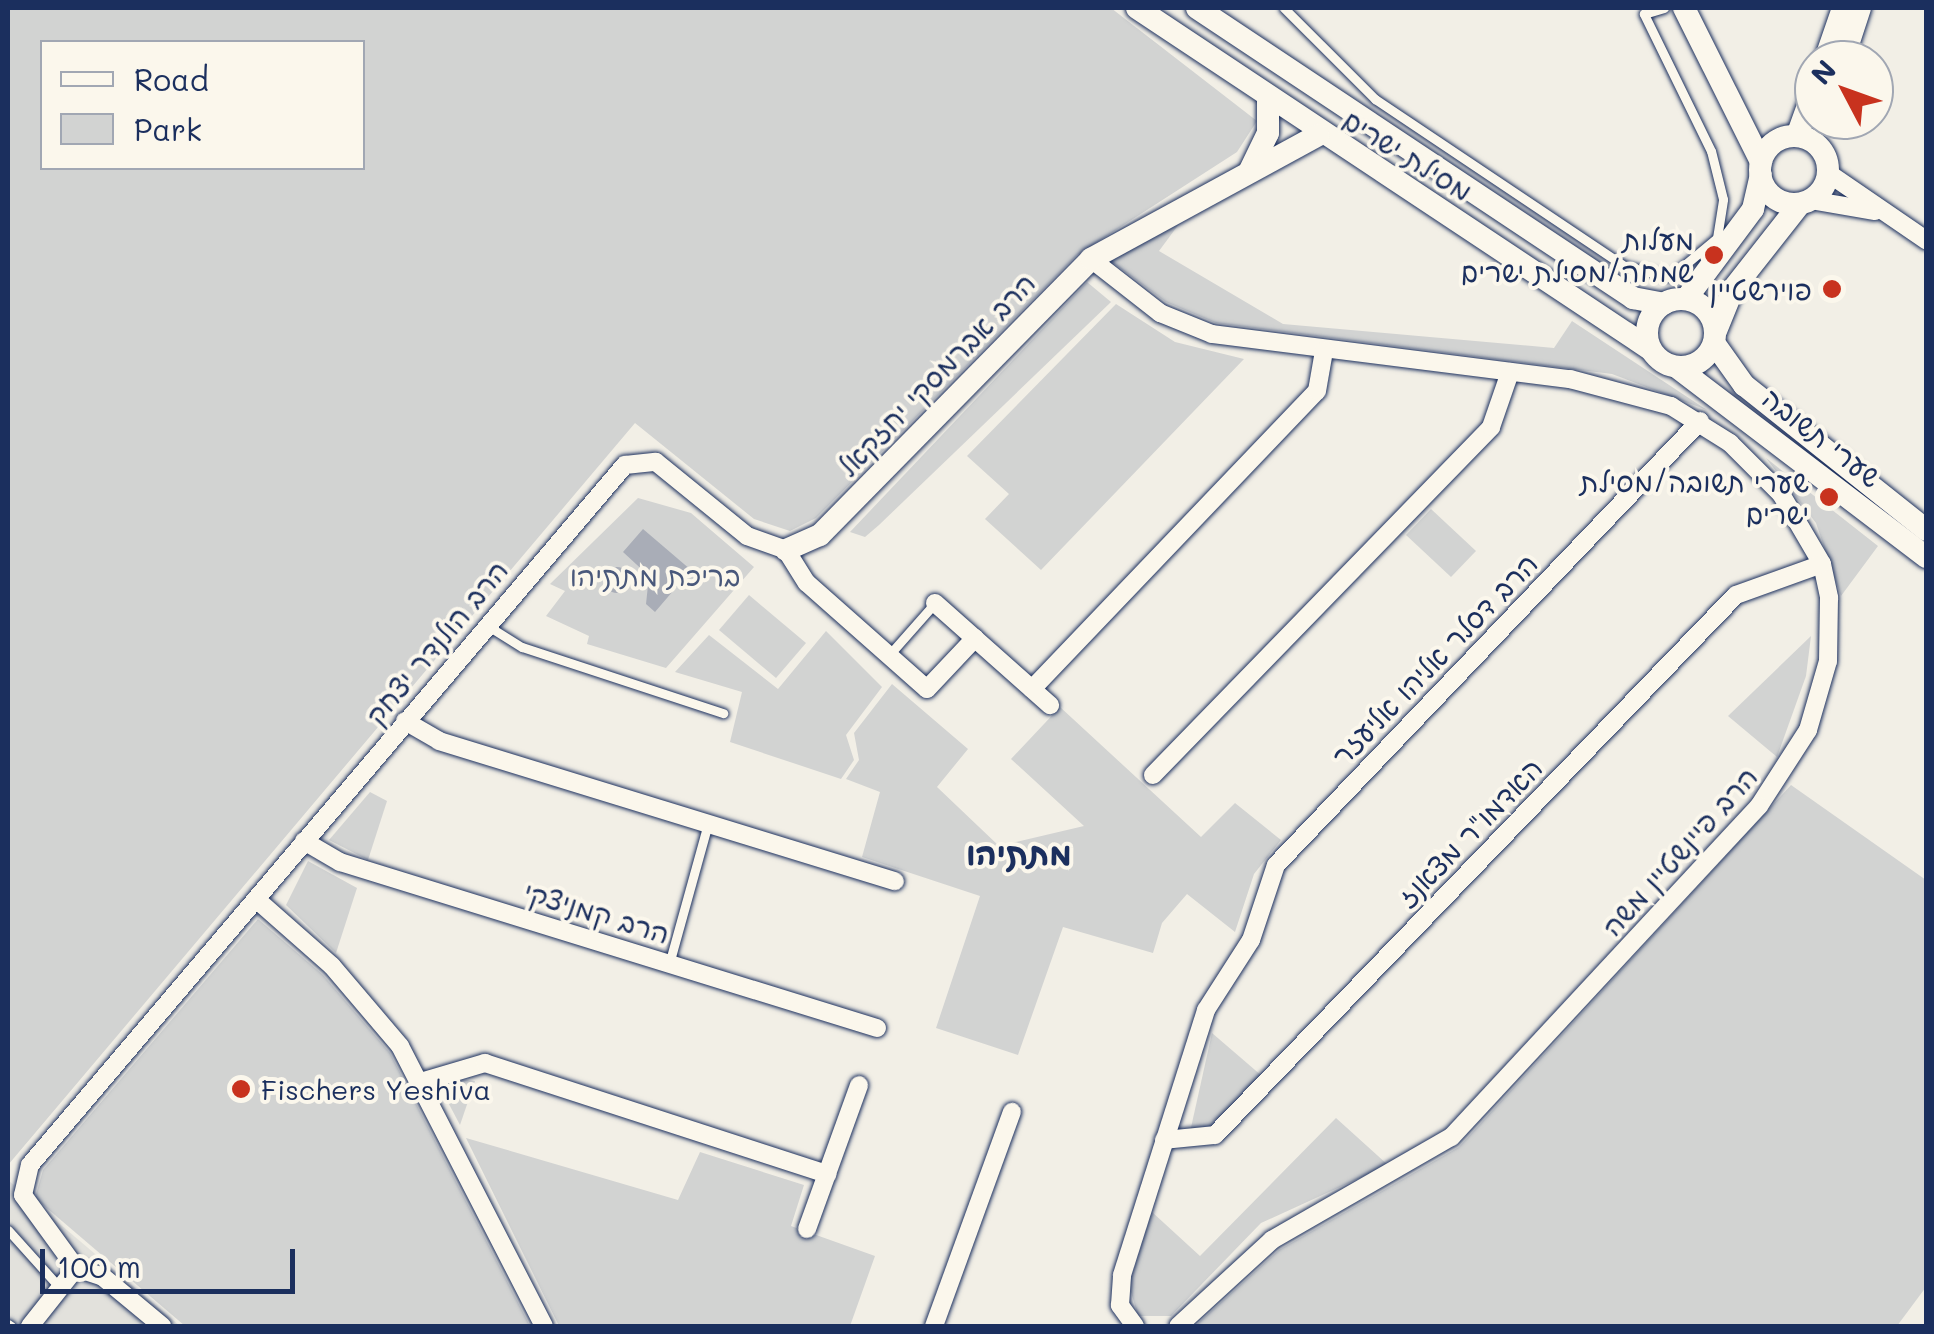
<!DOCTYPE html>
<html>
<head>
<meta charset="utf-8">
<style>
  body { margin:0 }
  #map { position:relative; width:1934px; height:1334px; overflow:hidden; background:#f2efe6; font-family:Mali,"Playpen Sans Hebrew",sans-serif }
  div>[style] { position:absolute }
  .built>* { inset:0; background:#e2e1dc }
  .green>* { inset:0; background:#d2d3d2 }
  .water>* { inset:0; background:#a9adb7 }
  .round { border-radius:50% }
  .roads { filter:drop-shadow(0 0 2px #1b2f5e) drop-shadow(0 0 2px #1b2f5e) }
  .service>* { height:9px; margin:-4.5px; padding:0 4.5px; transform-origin:4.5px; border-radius:4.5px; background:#fbf7ec }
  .minor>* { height:18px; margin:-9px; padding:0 9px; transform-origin:9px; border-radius:9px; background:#fbf7ec }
  .tertiary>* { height:22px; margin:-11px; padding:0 11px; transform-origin:11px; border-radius:11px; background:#fbf7ec }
  .tertiary>.ring { margin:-11px; padding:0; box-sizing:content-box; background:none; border:22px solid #fbf7ec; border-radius:50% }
  .dots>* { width:28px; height:28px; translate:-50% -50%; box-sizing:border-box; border:5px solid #fbf7ec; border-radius:50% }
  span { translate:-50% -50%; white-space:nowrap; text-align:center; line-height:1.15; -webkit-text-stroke:8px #fbf7ec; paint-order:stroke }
  .street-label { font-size:28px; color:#1b2f5e }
  .poi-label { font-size:28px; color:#1b2f5e }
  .right { translate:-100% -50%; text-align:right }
  .left { translate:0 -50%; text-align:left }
  .park-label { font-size:28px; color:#49587b }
  .quarter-label { font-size:32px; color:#1b2f5e; font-weight:700 }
  .frame { position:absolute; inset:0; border:10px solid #1b2f5e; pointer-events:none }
  .legend { position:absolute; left:40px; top:40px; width:325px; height:130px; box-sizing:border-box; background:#fbf7ec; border:2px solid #a1a7b3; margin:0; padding:12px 18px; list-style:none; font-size:30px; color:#1b2f5e }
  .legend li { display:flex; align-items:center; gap:20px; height:50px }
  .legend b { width:50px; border:2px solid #a1a7b3 }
  .north { position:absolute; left:1794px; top:40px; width:100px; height:100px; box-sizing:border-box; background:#fbf7ec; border:2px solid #a1a7b3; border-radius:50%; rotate:311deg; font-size:28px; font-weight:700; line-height:40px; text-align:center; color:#1b2f5e }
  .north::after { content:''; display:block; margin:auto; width:35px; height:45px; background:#c8321e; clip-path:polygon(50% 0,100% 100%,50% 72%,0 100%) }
  .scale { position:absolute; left:40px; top:1249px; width:255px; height:45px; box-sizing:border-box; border:5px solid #1b2f5e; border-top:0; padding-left:12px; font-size:30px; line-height:35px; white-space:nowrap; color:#1b2f5e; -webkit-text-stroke:8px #fbf7ec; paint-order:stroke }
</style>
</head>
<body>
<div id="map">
  <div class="built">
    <div style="clip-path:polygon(8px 1180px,180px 1326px,8px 1326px)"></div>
  </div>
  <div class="green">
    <div style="clip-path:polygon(evenodd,8px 8px,1111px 8px,1257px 121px,1237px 152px,1077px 255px,816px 518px,790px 531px,754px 519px,635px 423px,8px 1165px,8px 8px,42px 42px,362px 42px,362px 168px,42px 168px,42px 42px)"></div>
    <div style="clip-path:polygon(1179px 224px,1159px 251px,1283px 324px,1554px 348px,1572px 321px,1707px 410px,1612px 374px,1216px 323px,1166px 302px,1108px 259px)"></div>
    <div style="clip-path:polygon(1087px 282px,1111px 302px,879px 525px,865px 537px,850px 532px)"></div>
    <div style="clip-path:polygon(1116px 304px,1175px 342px,1244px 359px,1041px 570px,985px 519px,1009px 494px,967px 456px)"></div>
    <div style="clip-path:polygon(1766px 458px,1878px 546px,1841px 596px,1816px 523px)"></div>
    <div style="clip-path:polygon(638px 498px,691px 513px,754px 567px,666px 668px,587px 644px,589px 636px,546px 616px,565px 591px,550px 584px)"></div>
    <div style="clip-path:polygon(1431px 509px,1476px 551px,1451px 577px,1406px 535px)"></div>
    <div style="clip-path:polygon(749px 595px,806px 643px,776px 678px,719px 630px)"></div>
    <div style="clip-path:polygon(826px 631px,882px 687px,846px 735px,854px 760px,841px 779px,730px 742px,742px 692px,675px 672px,709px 635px,778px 689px)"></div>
    <div style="clip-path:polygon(1811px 636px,1806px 676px,1777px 757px,1728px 716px)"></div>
    <div style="clip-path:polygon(892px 684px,968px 749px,937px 787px,999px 846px,1084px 826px,1011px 759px,1060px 707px,1201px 837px,1235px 803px,1281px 840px,1254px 874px,1235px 932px,1187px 894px,1162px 923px,1153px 953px,1063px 927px,1018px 1055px,936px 1028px,980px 896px,862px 857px,880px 792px,846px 779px,859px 760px,854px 733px)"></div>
    <div style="clip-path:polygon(1791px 785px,1926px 880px,1926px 1287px,1897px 1326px,1195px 1326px,1279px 1250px,1459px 1147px)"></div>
    <div style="clip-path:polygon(370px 792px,387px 801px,368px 860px,329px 840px)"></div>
    <div style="clip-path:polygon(308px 861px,357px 888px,336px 953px,286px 905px)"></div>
    <div style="clip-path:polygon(258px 919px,323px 975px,390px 1053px,530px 1326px,185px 1326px,35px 1198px,43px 1170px)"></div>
    <div style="clip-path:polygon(1212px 1033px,1262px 1076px,1208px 1128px,1190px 1132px)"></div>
    <div style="clip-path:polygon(459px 1079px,475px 1081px,460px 1125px,441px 1089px)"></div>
    <div style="clip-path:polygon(1336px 1118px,1388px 1165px,1261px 1223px,1171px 1316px,1138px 1316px,1129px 1285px,1152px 1212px,1200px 1256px)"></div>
    <div style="clip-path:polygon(466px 1138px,678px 1200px,700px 1152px,804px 1185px,791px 1226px,875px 1256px,850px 1326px,559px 1326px)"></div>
  </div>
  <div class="water">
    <div style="clip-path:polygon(643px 529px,691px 570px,655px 612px,646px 604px,649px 576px,623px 552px)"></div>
    <div class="round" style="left:604px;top:567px;width:26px;height:26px"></div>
  </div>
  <div class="roads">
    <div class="service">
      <div style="left:1284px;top:8px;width:129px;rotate:45deg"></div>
      <div style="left:1375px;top:99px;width:300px;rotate:33.8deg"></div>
      <div style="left:1624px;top:266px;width:47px;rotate:13.4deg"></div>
      <div style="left:1670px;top:277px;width:61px;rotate:-39.7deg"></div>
      <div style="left:1717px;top:238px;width:39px;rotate:-81deg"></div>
      <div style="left:1723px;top:199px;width:49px;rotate:-104deg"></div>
      <div style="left:1711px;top:151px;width:153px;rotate:-116.1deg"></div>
      <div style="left:1644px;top:14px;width:21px;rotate:-17deg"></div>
      <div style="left:488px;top:626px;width:40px;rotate:32deg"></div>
      <div style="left:522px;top:647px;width:212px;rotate:18.2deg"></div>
      <div style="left:889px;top:655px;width:69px;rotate:-48.5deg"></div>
      <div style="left:669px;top:964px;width:146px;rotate:-74.5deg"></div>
      <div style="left:8px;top:1230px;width:79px;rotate:48.1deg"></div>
      <div style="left:8px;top:1324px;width:4px;rotate:34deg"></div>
    </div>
    <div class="minor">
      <div style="left:1828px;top:173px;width:119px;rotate:34.4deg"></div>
      <div style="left:1810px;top:200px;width:66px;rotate:9.6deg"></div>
      <div style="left:1091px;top:259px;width:88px;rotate:38deg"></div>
      <div style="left:1160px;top:313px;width:56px;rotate:22deg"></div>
      <div style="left:1212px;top:334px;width:361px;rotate:7.2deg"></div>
      <div style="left:1570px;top:379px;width:105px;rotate:15deg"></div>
      <div style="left:1671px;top:406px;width:70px;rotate:32.1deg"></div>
      <div style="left:1730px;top:443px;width:72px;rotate:45deg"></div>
      <div style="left:1781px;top:494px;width:81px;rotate:59.6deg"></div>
      <div style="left:1822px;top:564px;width:35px;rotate:78deg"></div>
      <div style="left:1829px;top:598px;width:63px;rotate:90.9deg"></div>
      <div style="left:1828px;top:661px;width:72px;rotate:106.2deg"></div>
      <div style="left:1808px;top:730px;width:90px;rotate:122.8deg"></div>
      <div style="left:1759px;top:806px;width:452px;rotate:132.9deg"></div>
      <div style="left:1451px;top:1137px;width:207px;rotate:150.1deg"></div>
      <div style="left:1272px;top:1240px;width:127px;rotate:137.5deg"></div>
      <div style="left:935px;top:603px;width:154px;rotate:41.6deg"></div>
      <div style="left:1032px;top:689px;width:412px;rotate:-46.3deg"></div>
      <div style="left:1317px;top:391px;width:41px;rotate:-80.1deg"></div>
      <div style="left:405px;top:721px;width:39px;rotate:30deg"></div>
      <div style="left:439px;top:741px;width:477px;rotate:17.1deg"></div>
      <div style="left:1153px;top:775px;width:485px;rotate:-45.8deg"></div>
      <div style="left:1491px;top:427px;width:58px;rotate:-70.9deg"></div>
      <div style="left:304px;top:841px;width:42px;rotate:30.3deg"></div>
      <div style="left:340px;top:862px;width:562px;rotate:17.18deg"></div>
      <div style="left:256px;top:899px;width:101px;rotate:41.4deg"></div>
      <div style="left:332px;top:966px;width:105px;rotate:49.6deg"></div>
      <div style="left:400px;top:1046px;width:315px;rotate:62.8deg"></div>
      <div style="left:421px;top:1082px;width:67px;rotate:-16.5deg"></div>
      <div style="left:485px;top:1063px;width:360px;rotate:18deg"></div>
      <div style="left:1164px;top:1140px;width:51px;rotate:-5.6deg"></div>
      <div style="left:1215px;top:1135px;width:750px;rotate:-46.03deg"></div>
      <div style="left:1736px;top:595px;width:91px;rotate:-19.8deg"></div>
      <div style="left:807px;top:1229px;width:153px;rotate:-70.1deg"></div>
      <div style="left:76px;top:1268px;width:28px;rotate:18deg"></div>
      <div style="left:103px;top:1277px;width:77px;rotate:39.7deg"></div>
      <div style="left:30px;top:1326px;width:74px;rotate:-51.6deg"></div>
      <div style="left:76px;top:1268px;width:90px;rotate:-126deg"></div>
      <div style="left:23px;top:1195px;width:31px;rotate:-77deg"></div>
      <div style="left:30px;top:1165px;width:919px;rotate:-49.64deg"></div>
      <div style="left:625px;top:465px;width:31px;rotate:-6deg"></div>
      <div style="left:656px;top:462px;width:117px;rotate:39.1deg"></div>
      <div style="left:747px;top:536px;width:41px;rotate:19.7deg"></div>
      <div style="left:786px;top:550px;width:39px;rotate:58deg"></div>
      <div style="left:807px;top:583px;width:160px;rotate:41.5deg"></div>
      <div style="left:927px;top:689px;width:70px;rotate:-46.7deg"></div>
      <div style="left:934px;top:1326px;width:228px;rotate:-70deg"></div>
      <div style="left:1135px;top:1326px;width:26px;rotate:-126deg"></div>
      <div style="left:1120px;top:1305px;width:30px;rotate:-86deg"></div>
      <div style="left:1122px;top:1275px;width:278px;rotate:-72.4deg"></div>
      <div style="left:1206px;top:1010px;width:83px;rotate:-57.3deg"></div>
      <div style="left:1251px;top:940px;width:79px;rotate:-71.6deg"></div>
      <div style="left:1276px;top:865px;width:614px;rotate:-46.32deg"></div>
    </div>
    <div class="tertiary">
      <div style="left:1137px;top:8px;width:616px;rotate:33.61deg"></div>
      <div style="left:1197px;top:8px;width:524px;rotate:33.63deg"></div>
      <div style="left:1633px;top:298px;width:31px;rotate:11deg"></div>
      <div style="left:1684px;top:8px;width:172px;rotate:63.4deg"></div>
      <div style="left:1825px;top:60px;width:55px;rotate:-70.9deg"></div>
      <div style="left:1843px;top:60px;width:55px;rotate:-71.9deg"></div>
      <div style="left:1797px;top:136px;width:50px;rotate:-70.1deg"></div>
      <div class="ring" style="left:1760px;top:136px;width:46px;height:46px"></div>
      <div style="left:1250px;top:170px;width:41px;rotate:-64.1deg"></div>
      <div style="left:1268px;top:133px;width:32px;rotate:-90deg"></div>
      <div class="ring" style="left:1647px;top:299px;width:46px;height:46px"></div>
      <div style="left:1686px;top:299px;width:112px;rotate:-53.3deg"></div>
      <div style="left:1753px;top:209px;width:35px;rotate:-77deg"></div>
      <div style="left:1716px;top:331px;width:45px;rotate:-68deg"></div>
      <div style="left:1733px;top:289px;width:108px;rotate:-51.8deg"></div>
      <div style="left:1714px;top:343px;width:52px;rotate:54.5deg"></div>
      <div style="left:1744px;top:385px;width:233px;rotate:38.5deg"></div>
      <div style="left:1678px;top:368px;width:312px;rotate:37.3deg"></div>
      <div style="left:786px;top:550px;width:37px;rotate:-24deg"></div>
      <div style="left:820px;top:535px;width:387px;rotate:-45.5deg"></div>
      <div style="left:1091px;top:259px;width:259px;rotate:-28.6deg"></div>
    </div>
  </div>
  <div class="dots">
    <div style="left:1714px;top:255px;background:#c8321e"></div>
    <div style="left:1832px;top:289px;background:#c8321e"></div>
    <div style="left:1829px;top:497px;background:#c8321e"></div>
    <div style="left:241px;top:1089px;background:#c8321e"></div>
  </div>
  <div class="street-label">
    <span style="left:1408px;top:155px;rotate:32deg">מסילת ישרים</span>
    <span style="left:936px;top:374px;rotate:-46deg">הרב אברמסקי יחזקאל</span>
    <span style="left:1822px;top:437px;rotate:38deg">שערי תשובה</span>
    <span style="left:436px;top:642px;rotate:-50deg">הרב הולנדר יצחק</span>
    <span style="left:1434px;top:659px;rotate:-46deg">הרב דסלר אליהו אליעזר</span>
    <span style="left:1469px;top:832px;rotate:-46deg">האדמו"ר מצאנז</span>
    <span style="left:1679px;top:851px;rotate:-48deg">הרב פיינשטיין משה</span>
    <span style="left:597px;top:912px;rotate:17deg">הרב קמניצקי</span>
  </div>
  <div class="poi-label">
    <span class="right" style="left:1694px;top:255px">מעלות<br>שמחה/מסילת ישרים</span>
    <span class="right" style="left:1812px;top:289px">פוירשטיין</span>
    <span class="right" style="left:1809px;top:497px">שערי תשובה/מסילת<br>ישרים</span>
    <span class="left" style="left:261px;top:1089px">Fischers Yeshiva</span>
  </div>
  <div class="park-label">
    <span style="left:655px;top:575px">בריכת מתתיהו</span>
  </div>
  <div class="quarter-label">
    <span style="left:1019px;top:852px">מתתיהו</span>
  </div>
  <div class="frame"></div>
  <ul class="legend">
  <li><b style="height:12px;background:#fbf7ec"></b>Road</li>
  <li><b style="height:28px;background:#d2d3d2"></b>Park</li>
  </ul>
  <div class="north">N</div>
  <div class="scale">100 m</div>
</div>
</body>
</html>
